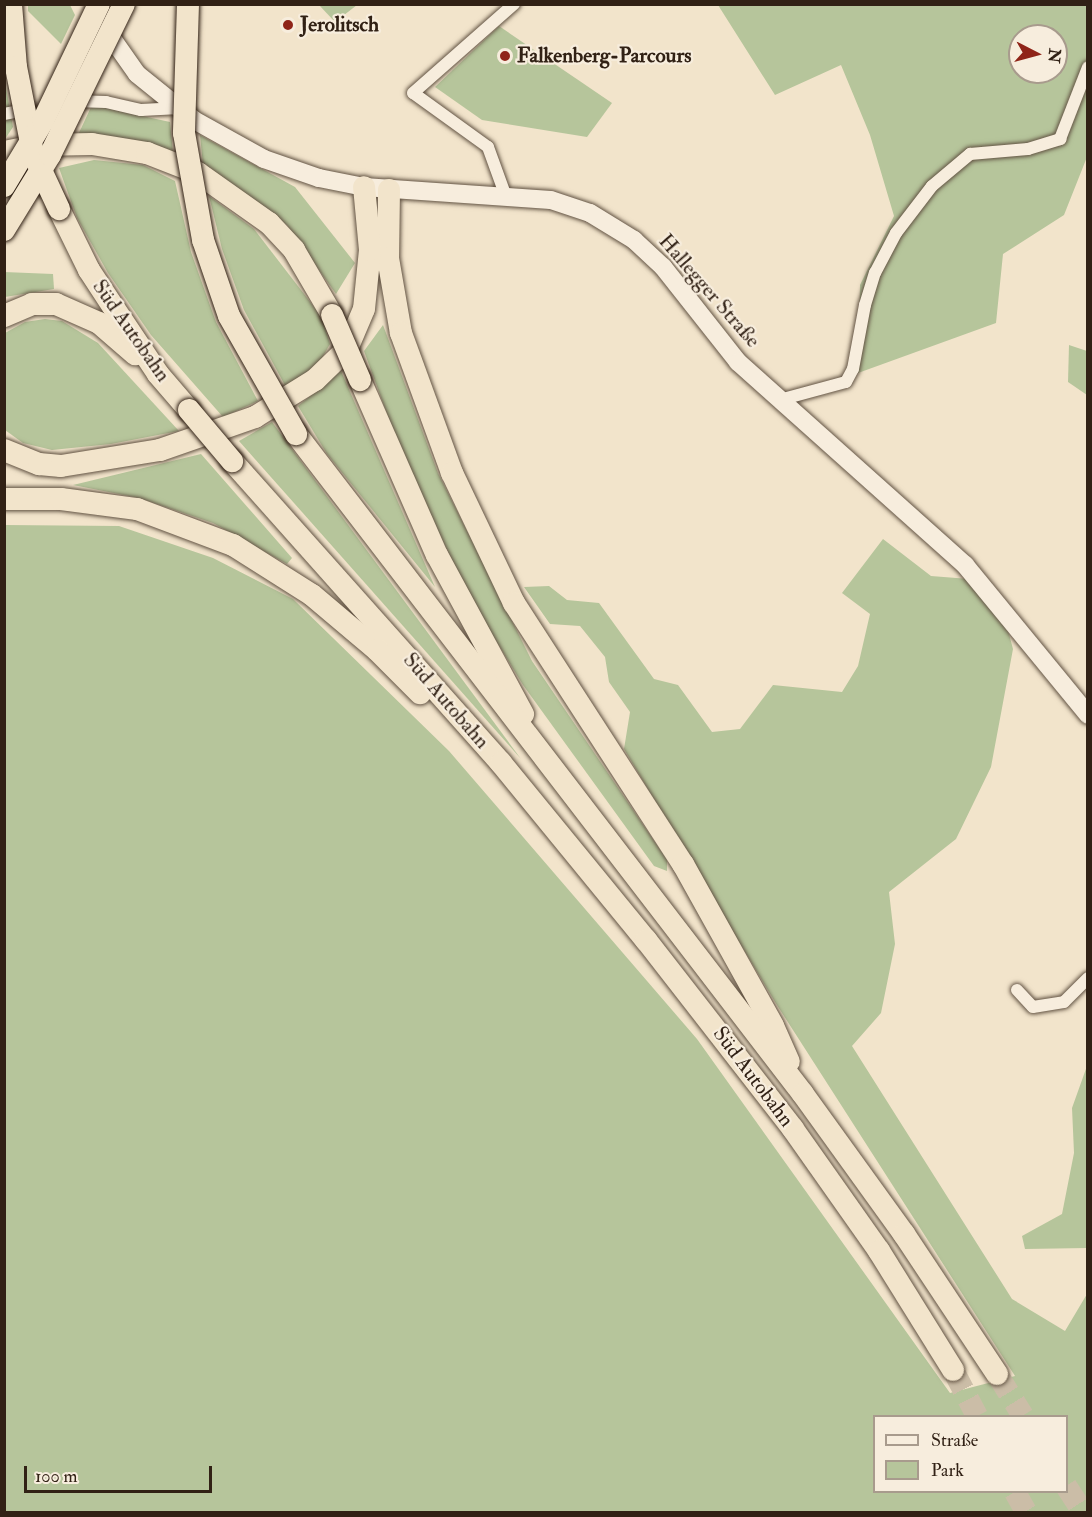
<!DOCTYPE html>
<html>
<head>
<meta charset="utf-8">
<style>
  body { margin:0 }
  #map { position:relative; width:1092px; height:1517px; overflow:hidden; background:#f2e4cb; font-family:"IM FELL Double Pica",serif }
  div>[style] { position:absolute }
  .green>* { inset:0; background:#b6c59b }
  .motorway-tunnel>* { height:22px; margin-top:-11px; transform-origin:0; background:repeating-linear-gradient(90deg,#cbbda7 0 22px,transparent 0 33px) }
  .roads { filter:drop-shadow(0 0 2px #615242) drop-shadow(0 0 2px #615242) }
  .minor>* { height:12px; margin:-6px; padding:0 6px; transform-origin:6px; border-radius:6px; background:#f7eddd }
  .secondary>* { height:18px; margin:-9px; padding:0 9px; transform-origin:9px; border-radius:9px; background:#f7eddd }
  .motorway>* { height:22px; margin:-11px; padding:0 11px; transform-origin:11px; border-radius:11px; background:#f2e4cb }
  .bridges { filter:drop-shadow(0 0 2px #312115) drop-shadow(0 0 2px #312115) }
  .motorway-bridge>* { height:22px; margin:-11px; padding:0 11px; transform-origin:11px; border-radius:11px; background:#f2e4cb }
  .dots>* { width:16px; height:16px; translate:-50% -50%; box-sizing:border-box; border:3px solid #f7eddd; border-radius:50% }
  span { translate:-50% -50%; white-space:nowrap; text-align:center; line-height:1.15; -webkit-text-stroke:4.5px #f7eddd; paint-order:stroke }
  .poi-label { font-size:21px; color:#312115; font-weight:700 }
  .left { translate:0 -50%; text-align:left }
  .street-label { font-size:21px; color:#312115 }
  .frame { position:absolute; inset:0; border:6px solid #312115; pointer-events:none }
  .legend { position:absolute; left:873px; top:1415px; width:195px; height:78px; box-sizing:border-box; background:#f7eddd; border:2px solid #a89b8d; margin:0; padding:8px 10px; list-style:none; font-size:18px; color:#312115 }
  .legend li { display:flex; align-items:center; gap:12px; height:30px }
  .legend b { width:30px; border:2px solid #a89b8d }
  .north { position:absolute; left:1008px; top:24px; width:60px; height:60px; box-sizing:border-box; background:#f7eddd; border:2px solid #a89b8d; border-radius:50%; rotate:96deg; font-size:16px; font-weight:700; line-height:24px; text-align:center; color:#312115 }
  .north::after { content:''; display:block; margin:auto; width:21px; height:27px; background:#8f2418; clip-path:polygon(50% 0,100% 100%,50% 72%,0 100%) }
  .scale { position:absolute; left:24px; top:1466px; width:188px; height:27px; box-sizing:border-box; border:3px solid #312115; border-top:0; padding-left:8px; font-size:18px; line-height:21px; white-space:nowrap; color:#312115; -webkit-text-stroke:4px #f7eddd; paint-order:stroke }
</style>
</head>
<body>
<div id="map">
  <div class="green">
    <div style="clip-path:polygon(28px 5px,70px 5px,75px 15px,61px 44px,28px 11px)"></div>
    <div style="clip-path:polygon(319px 5px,357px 5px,335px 22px)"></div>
    <div style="clip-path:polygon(evenodd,718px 5px,1087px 5px,1087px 157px,1064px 215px,1003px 254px,996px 323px,858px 373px,860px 285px,894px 216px,870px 135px,841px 65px,775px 95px,718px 5px,1020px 36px,1056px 36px,1056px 72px,1020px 72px,1020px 36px)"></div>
    <div style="clip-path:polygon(499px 26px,612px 103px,587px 137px,482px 120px,435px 87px)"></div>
    <div style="clip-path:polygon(4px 76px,13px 127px,5px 139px,4px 139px)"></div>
    <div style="clip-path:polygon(92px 105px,170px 122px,173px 153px,78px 135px)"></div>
    <div style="clip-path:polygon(200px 135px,295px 187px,355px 263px,336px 294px,287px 225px,203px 165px)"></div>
    <div style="clip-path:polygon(94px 160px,143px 165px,175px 181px,191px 252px,216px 322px,258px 401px,223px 417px,151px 335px,108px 273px,77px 218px,59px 168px)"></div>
    <div style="clip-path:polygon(209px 196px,254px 229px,321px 316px,330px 344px,316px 369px,287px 389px,244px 310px,222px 249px)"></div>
    <div style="clip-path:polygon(4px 272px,53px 274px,54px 289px,5px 297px)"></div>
    <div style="clip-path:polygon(45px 319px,62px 321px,98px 343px,179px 431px,111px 444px,52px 450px,23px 443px,5px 430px,5px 333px,25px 322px)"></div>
    <div style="clip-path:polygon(383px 325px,438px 473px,532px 661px,667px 860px,667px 871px,654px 866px,523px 685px,473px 603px,405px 463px,364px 351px)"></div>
    <div style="clip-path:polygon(1069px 345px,1087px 351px,1087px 395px,1068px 382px)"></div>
    <div style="clip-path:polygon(341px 371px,435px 587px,327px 454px,298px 406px)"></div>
    <div style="clip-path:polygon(272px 422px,521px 759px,239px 441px)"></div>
    <div style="clip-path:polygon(201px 454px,292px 558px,287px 564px,213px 523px,139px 498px,73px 485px)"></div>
    <div style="clip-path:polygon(evenodd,5px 525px,119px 526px,213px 558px,293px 599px,449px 751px,697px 1039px,950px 1393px,1015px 1376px,775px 1002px,624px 749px,630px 712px,609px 682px,605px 657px,580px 626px,550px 624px,524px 587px,549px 586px,567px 600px,599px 603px,654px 679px,678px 685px,712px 732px,740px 729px,773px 685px,842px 692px,858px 666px,870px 614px,842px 593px,883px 539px,931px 576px,969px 579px,1006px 623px,1013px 649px,991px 767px,956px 839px,889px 892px,895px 944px,881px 1013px,852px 1046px,1012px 1299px,1065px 1331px,1087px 1294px,1087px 1512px,5px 1512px,5px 525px,874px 1416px,1066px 1416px,1066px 1492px,874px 1492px,874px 1416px)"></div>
    <div style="clip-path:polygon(1087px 1066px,1087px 1248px,1025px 1249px,1022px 1236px,1062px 1214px,1074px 1153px,1072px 1108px)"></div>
  </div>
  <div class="motorway-tunnel">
    <div style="left:953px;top:1370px;width:52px;rotate:62.4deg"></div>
    <div style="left:997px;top:1374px;width:49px;rotate:58.2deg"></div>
    <div style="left:1066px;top:1486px;width:31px;rotate:57deg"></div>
    <div style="left:1015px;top:1492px;width:23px;rotate:61deg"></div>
  </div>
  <div class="roads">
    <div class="minor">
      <div style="left:74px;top:101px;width:32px;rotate:2deg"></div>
      <div style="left:106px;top:102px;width:36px;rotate:13deg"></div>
      <div style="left:141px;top:110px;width:39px;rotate:-3deg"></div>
      <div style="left:4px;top:114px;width:26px;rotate:-11deg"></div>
      <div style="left:505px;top:194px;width:50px;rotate:-109.9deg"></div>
      <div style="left:488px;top:147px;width:92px;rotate:-144.2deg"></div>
      <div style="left:413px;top:93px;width:135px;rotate:-41.4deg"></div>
      <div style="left:783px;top:399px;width:65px;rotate:-15.1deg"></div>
      <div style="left:846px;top:382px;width:15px;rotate:-62deg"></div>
      <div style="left:853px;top:369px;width:65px;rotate:-79.4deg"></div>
      <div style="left:865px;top:305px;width:34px;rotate:-73deg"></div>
      <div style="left:875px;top:273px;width:45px;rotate:-62.3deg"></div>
      <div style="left:896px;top:233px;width:59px;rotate:-52.5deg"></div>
      <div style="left:932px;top:186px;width:50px;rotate:-40.1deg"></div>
      <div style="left:970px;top:154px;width:58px;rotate:-4.9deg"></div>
      <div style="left:1028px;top:149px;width:34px;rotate:-17deg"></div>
      <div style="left:1060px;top:139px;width:77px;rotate:-68.7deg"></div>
      <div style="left:1017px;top:990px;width:23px;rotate:47deg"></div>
      <div style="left:1033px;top:1007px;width:31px;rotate:-9deg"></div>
      <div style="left:1064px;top:1002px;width:34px;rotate:-45deg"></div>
    </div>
    <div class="secondary">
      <div style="left:104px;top:27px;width:57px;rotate:54.9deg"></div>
      <div style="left:137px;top:74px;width:73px;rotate:38.9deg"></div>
      <div style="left:194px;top:120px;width:80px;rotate:29.1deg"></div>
      <div style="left:264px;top:159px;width:58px;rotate:19.1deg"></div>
      <div style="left:319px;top:178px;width:46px;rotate:11.3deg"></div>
      <div style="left:364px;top:187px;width:187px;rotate:4deg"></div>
      <div style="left:551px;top:200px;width:41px;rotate:18.4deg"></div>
      <div style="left:590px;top:213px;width:52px;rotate:31.5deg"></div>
      <div style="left:634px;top:240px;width:40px;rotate:43deg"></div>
      <div style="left:663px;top:267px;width:121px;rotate:51.7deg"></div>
      <div style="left:738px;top:362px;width:305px;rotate:41.8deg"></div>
      <div style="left:965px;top:565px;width:194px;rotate:50.6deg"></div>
    </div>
    <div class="motorway">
      <div style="left:4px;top:152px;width:36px;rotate:-11deg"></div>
      <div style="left:39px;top:145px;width:53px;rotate:-1.1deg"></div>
      <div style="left:92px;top:144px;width:56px;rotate:9.3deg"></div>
      <div style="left:147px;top:153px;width:55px;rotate:21.4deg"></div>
      <div style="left:198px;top:173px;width:87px;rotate:35.2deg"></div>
      <div style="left:269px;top:223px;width:37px;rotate:47deg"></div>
      <div style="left:294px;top:250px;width:75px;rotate:59.7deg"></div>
      <div style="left:389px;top:190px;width:68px;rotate:90.8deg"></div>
      <div style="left:388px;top:258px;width:76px;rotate:80.2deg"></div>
      <div style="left:401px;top:333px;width:149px;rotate:70deg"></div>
      <div style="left:452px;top:473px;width:144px;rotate:64.5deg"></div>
      <div style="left:514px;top:603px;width:311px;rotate:57.1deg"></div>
      <div style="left:683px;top:864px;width:185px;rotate:60.9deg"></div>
      <div style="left:773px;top:1026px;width:39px;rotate:66deg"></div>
      <div style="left:59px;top:209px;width:68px;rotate:63.8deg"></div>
      <div style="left:89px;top:270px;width:45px;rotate:56.7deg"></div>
      <div style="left:114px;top:308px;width:79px;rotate:56.3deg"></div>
      <div style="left:158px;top:374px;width:48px;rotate:49.3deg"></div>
      <div style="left:4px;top:316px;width:30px;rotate:-23deg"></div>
      <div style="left:32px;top:304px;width:24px"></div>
      <div style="left:56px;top:304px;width:47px;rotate:23.8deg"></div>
      <div style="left:99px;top:323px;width:48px;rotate:40.7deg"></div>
      <div style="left:360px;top:380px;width:191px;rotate:66.3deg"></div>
      <div style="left:437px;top:555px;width:181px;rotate:61.6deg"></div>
      <div style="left:296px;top:434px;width:832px;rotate:52.47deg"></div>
      <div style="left:803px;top:1094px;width:173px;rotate:54.2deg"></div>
      <div style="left:904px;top:1234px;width:168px;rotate:56.4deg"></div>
      <div style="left:4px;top:450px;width:38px;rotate:22deg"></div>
      <div style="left:39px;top:464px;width:22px;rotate:5deg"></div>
      <div style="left:61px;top:466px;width:100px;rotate:-9.2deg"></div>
      <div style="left:160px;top:450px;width:101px;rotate:-19.2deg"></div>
      <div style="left:255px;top:417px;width:70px;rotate:-31.7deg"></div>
      <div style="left:315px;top:380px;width:45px;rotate:-44.1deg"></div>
      <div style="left:347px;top:349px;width:43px;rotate:-67deg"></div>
      <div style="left:364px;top:309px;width:59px;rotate:-84.2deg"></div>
      <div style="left:370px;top:250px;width:63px;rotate:-95.4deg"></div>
      <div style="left:232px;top:461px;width:404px;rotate:48.3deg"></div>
      <div style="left:501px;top:763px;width:229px;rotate:50.7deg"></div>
      <div style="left:646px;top:940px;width:239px;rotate:52.1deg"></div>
      <div style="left:793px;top:1129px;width:149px;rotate:54.8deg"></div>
      <div style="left:879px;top:1251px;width:140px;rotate:58.1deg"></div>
      <div style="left:4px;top:499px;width:57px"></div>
      <div style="left:61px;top:499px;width:77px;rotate:7.5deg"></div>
      <div style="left:137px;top:509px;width:103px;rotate:20.6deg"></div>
      <div style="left:233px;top:545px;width:93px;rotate:32.3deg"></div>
      <div style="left:312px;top:595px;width:85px;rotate:40.2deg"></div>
      <div style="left:377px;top:650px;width:61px;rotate:45deg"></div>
    </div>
  </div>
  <div class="bridges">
    <div class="motorway-bridge">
      <div style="left:11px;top:4px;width:63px;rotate:85.5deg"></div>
      <div style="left:16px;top:67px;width:88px;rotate:78.8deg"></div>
      <div style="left:33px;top:153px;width:62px;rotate:65.1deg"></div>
      <div style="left:188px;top:4px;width:129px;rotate:91.8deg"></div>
      <div style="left:184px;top:133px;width:109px;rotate:79.9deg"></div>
      <div style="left:203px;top:240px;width:80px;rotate:71.1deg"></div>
      <div style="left:229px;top:316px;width:136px;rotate:60.4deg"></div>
      <div style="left:4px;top:186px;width:76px;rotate:-59deg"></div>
      <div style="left:43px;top:121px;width:130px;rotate:-64.4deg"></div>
      <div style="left:4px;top:230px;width:88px;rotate:-58.5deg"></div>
      <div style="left:50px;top:155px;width:168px;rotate:-63.9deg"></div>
      <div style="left:332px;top:315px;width:71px;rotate:66.7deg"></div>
      <div style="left:189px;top:410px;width:67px;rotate:49.9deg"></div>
    </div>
  </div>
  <div class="dots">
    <div style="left:288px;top:25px;background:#8f2418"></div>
    <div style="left:505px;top:56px;background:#8f2418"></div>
  </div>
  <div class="poi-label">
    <span class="left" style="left:300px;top:25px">Jerolitsch</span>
    <span class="left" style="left:517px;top:56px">Falkenberg-Parcours</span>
  </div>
  <div class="street-label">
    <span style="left:709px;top:291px;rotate:49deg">Hallegger Straße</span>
    <span style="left:131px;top:331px;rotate:55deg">Süd Autobahn</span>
    <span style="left:446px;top:701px;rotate:49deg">Süd Autobahn</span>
    <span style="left:753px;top:1077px;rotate:53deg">Süd Autobahn</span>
  </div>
  <div class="frame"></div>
  <ul class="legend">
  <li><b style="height:8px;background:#f7eddd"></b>Straße</li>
  <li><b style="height:16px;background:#b6c59b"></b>Park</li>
  </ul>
  <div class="north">N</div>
  <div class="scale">100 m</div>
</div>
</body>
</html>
